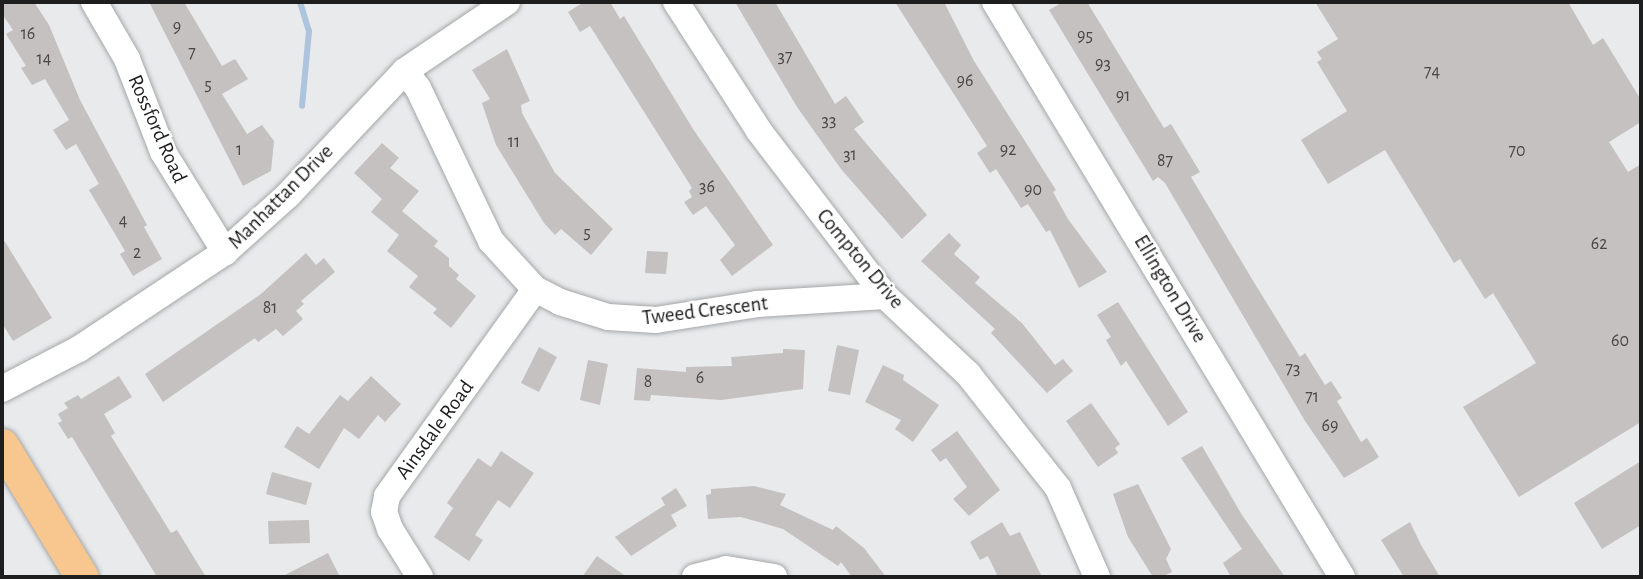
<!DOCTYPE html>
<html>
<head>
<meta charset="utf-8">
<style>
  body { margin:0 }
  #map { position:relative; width:1643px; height:579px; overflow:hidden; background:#e8eaec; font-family:"Alegreya Sans",sans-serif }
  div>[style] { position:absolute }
  .stream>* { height:6px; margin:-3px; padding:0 3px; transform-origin:3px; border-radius:3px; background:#aec3dc }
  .building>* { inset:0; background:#c4c1c0 }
  .roads { filter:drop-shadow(0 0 2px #a5a6a8) drop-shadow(0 0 2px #a5a6a8) }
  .minor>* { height:26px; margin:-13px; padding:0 13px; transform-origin:13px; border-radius:13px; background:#fff }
  .major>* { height:33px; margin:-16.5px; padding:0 16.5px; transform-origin:16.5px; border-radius:16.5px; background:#f8c78f }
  span { translate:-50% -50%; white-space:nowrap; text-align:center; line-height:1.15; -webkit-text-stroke:5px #fff; paint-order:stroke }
  .number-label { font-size:18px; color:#484747 }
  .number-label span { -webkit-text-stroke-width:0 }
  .street-label { font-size:21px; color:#1e1e1f }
  .frame { position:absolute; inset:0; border:4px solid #1e1e1f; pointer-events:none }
</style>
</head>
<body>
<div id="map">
  <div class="stream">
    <div style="left:300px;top:2px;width:30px;rotate:73deg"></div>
    <div style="left:309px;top:31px;width:75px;rotate:95.3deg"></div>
  </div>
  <div class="building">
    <div style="clip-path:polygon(2px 2px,34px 2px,49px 25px,80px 100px,147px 225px,144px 227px,162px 259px,133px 276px,120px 254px,125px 251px,89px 190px,99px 184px,76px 144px,66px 150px,53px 130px,69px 120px,45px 79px,32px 85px,21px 68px,26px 66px,6px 34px,13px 30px,2px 14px)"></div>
    <div style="clip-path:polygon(149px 2px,184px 2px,222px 66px,235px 59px,248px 79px,222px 94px,247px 134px,262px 125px,274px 141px,271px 171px,243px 186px)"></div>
    <div style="clip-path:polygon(584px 2px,610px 2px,620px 19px,624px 16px,693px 129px,773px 245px,732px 276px,720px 260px,735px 245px,706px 206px,693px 215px,684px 202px,692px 197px,689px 191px,692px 188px,590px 26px,580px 32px,568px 12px)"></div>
    <div style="clip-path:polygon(735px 2px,775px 2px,835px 104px,846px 96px,864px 122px,854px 129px,927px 215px,902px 239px,841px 169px,797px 107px)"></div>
    <div style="clip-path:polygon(895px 2px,944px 2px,974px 61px,1056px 190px,1053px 192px,1068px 219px,1107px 272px,1079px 288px,1050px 230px,1046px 232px,1028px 204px,1021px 208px,996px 169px,990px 173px,977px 153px,987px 146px)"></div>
    <div style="clip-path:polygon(1063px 2px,1087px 2px,1164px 128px,1171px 124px,1200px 172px,1191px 177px,1255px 284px,1300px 357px,1305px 353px,1325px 385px,1331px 381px,1342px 398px,1337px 401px,1361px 442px,1367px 438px,1379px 457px,1373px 461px,1344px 478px,1305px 421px,1165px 183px,1158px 177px,1153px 181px,1049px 10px)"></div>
    <div style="clip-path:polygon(1315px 2px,1568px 2px,1593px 45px,1603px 38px,1641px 100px,1641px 122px,1609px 142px,1628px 172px,1641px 164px,1641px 422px,1519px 497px,1463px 407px,1536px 363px,1493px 293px,1485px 299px,1460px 259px,1454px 263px,1385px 150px,1328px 184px,1301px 140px,1347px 111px,1317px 62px,1322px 59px,1317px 52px,1338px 39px)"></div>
    <div style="clip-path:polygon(507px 49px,530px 101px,521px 105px,522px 113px,555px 173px,613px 229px,591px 255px,561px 229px,555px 235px,544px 223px,496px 145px,482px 103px,490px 99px,472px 70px)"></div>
    <div style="clip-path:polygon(382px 143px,399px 158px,390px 168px,419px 191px,402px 211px,438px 241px,434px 246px,449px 258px,449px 266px,459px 275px,456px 279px,476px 296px,451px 328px,433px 313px,437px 309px,409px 287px,418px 276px,387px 251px,399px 235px,371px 212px,382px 199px,354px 173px)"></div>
    <div style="clip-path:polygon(949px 233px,961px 245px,954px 254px,980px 277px,975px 283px,1022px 323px,1055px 365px,1063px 359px,1073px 371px,1047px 393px,991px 333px,995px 329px,921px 261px)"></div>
    <div style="clip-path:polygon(2px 237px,52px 318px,13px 341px,2px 323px)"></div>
    <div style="clip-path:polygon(647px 251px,668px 252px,666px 274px,645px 273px)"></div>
    <div style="clip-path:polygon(306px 253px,316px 265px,324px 258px,335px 272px,301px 301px,304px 304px,296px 311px,303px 319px,283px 336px,276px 329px,258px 342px,255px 338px,163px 402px,145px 374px,261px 294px)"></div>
    <div style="clip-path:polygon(1118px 302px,1188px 412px,1168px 426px,1126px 361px,1121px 366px,1106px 340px,1111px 337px,1097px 315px)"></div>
    <div style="clip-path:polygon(837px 345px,859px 350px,850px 395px,828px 391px)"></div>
    <div style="clip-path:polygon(539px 347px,557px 357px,539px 392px,521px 383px)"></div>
    <div style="clip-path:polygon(783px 349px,805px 350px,803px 389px,721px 400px,651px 395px,650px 401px,634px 400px,637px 368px,686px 372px,686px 367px,732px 366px,731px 357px,783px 353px)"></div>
    <div style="clip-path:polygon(588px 360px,608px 364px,600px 405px,580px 400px)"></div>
    <div style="clip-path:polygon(883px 365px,904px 375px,903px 380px,939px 405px,913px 442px,895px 429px,901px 420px,865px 402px)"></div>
    <div style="clip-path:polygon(119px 376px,132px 397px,104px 414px,115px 433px,111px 436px,171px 533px,177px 530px,206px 577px,157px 577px,72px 437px,68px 439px,58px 423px,62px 421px,58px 414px,68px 408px,64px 403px,78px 395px,81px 399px)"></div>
    <div style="clip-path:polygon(371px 376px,401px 404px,385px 422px,378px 415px,359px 439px,344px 428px,319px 469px,284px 447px,297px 426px,309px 434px,340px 395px,348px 401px)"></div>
    <div style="clip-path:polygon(1091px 403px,1120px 444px,1115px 448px,1118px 453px,1098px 467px,1066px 421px)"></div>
    <div style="clip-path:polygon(957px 431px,1000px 490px,969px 516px,953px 499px,967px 487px,946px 458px,940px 462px,931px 450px)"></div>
    <div style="clip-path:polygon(1202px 446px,1242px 515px,1285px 577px,1231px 577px,1223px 563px,1242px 549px,1181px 458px)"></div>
    <div style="clip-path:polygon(501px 451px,534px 473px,510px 508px,498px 500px,475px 535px,483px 540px,469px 561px,434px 537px,453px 508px,447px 503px,478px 458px,491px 467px)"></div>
    <div style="clip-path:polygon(1641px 461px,1641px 525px,1602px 549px,1574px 503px)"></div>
    <div style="clip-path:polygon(272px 472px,312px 483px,306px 505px,266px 494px)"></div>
    <div style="clip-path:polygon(1138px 484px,1171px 549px,1166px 559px,1172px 572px,1162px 577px,1153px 577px,1128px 537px,1113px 494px)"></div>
    <div style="clip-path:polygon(754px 486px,786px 494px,780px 505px,833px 530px,836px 526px,864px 548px,886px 577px,852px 577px,841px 562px,838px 566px,783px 529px,741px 517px,708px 519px,706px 495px,711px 494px,711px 489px)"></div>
    <div style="clip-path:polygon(676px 488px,687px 506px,671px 515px,677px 526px,631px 556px,615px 537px,665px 505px,661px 498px)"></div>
    <div style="clip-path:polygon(309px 520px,310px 543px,269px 544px,268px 521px)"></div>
    <div style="clip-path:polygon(1002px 522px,1010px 536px,1020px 532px,1042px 577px,998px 577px,988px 556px,980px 560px,970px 542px)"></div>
    <div style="clip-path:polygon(1410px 522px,1421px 545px,1440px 577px,1404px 577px,1381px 540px)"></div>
    <div style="clip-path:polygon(328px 553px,340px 577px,281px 577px)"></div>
    <div style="clip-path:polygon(597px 556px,627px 577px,582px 577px)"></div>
  </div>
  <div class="roads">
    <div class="minor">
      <div style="left:94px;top:2px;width:66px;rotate:59.9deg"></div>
      <div style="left:127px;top:59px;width:100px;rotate:68.8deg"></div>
      <div style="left:163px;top:152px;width:118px;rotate:58.2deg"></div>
      <div style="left:676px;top:2px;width:153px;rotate:57.2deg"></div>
      <div style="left:759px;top:131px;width:208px;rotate:52.6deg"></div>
      <div style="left:885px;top:296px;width:114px;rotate:43.2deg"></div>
      <div style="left:968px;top:374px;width:145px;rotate:51.7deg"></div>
      <div style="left:1058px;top:488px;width:97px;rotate:66.3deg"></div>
      <div style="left:995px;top:2px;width:672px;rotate:58.89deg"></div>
      <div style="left:405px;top:71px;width:21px;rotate:53deg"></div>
      <div style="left:418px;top:88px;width:170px;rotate:64.5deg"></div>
      <div style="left:491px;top:241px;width:65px;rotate:47.5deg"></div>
      <div style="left:535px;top:289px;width:28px;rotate:27deg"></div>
      <div style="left:560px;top:302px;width:50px;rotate:17.4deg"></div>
      <div style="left:608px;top:317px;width:48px;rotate:3.6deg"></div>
      <div style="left:656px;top:320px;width:102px;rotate:-9deg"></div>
      <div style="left:757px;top:304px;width:128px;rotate:-3.6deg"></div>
      <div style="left:2px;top:389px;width:87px;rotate:-27.5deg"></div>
      <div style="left:79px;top:349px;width:175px;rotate:-33.6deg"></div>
      <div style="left:225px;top:252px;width:85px;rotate:-42.1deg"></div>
      <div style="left:288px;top:195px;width:170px;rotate:-46.7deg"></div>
      <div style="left:405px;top:71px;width:123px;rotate:-34.1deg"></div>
      <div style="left:420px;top:577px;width:57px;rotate:-122deg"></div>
      <div style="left:390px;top:529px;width:18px;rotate:-109deg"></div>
      <div style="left:384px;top:512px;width:16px;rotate:-79deg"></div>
      <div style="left:387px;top:496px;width:254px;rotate:-54.4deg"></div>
      <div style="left:695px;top:577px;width:32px;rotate:-14deg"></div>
      <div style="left:726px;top:569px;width:49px;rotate:9.5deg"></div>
    </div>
    <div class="major">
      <div style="left:2px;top:445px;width:154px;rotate:58.8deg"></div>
    </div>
  </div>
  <div class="number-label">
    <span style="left:177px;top:27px">9</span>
    <span style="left:28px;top:34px">16</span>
    <span style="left:1085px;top:36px">95</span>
    <span style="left:192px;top:53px">7</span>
    <span style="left:785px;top:57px">37</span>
    <span style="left:44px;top:59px">14</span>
    <span style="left:1103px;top:64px">93</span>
    <span style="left:1432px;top:72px">74</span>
    <span style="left:965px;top:81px">96</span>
    <span style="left:208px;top:85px">5</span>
    <span style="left:1123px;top:96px">91</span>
    <span style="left:829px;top:121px">33</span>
    <span style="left:514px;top:142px">11</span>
    <span style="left:239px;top:150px">1</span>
    <span style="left:1008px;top:150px">92</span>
    <span style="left:1517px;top:151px">70</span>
    <span style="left:850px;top:155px">31</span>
    <span style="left:1165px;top:161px">87</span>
    <span style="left:707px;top:187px">36</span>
    <span style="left:1033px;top:190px">90</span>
    <span style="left:123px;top:221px">4</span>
    <span style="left:587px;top:233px">5</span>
    <span style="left:1599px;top:244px">62</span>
    <span style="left:137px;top:253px">2</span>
    <span style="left:270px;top:308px">81</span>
    <span style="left:1620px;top:341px">60</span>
    <span style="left:1293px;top:369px">73</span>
    <span style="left:700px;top:378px">6</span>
    <span style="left:648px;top:382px">8</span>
    <span style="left:1312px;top:397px">71</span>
    <span style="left:1330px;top:426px">69</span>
  </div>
  <div class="street-label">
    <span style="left:157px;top:129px;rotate:66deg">Rossford Road</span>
    <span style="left:281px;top:197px;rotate:-45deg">Manhattan Drive</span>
    <span style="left:860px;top:259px;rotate:50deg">Compton Drive</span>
    <span style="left:1170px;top:289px;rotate:59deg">Ellington Drive</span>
    <span style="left:705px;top:311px;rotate:-7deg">Tweed Crescent</span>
    <span style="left:435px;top:430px;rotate:-54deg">Ainsdale Road</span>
  </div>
  <div class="frame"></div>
</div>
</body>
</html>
